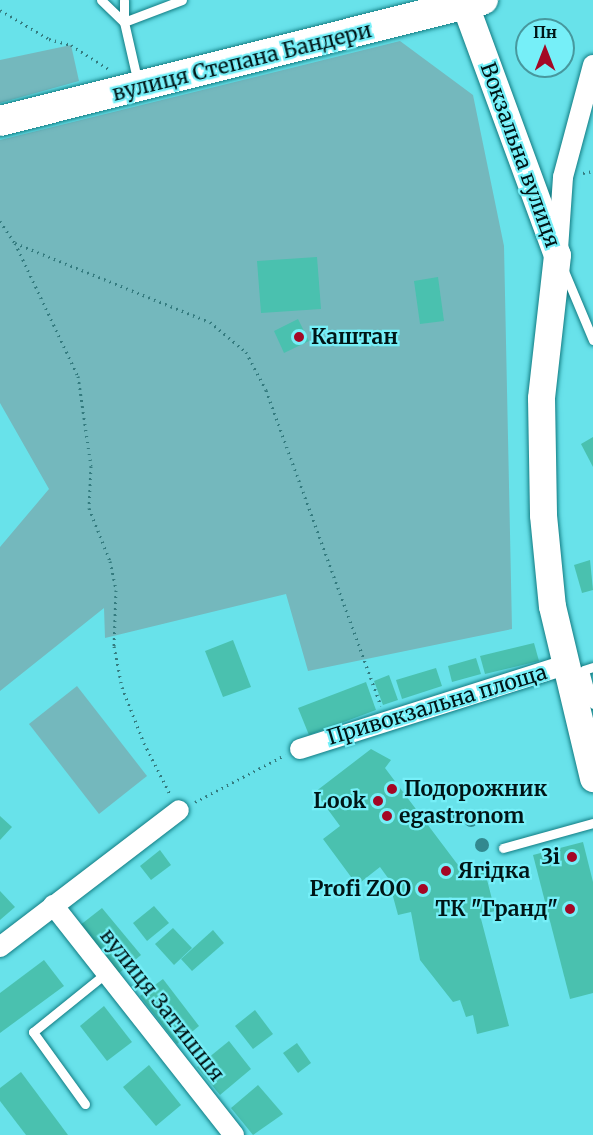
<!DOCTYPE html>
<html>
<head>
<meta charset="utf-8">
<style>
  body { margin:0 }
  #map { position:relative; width:593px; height:1135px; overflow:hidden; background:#68e2ea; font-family:Merriweather,serif }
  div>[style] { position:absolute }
  .green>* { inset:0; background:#74b8bd }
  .building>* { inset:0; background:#4ac1af }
  .path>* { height:3px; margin-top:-1.5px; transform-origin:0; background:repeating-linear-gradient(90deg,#347b7f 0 1.5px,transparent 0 6px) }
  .roads { filter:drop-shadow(0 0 2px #127c83) drop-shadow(0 0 2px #127c83) }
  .service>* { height:9px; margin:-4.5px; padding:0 4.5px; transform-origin:4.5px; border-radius:4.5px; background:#fff }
  .minor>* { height:20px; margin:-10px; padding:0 10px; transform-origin:10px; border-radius:10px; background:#fff }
  .secondary>* { height:27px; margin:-13.5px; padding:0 13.5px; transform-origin:13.5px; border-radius:13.5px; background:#fff }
  .primary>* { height:30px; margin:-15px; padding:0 15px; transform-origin:15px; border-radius:15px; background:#fff }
  .trees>* { width:14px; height:14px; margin:-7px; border-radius:50%; background:#32898f }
  .dots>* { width:16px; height:16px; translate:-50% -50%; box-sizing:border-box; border:3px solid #76eff8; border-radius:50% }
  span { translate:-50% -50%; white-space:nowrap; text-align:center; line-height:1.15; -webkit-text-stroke:4.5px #76eff8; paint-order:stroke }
  .street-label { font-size:21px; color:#001516 }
  .poi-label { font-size:21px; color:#001516; font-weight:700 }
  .left { translate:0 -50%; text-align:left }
  .right { translate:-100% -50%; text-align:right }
  .north { position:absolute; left:515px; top:18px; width:60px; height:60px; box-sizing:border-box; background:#76eff8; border:2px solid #47989e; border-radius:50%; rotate:0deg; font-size:16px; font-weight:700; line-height:24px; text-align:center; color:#001516 }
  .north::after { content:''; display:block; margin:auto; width:21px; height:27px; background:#a40725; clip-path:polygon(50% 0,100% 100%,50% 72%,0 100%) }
</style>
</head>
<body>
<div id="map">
  <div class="green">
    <div style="clip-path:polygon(400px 41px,473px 95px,504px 246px,512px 629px,308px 671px,286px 594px,105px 638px,104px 608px,0 691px,0 547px,49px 489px,0 403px,0 140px)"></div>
    <div style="clip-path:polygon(71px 45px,79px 81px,0 103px,0 60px)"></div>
    <div style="clip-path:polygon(77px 686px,147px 776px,99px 814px,29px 724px)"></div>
  </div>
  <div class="building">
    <div style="clip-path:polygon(317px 257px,321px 309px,261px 313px,257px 261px)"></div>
    <div style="clip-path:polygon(438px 277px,444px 321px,420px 324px,414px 281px)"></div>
    <div style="clip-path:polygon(298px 319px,309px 341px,284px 353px,274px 331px)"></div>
    <div style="clip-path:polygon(593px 437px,593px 467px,581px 444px)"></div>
    <div style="clip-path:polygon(590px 560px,593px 590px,582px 593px,574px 565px)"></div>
    <div style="clip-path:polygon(233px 640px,251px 687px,223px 697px,205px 651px)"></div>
    <div style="clip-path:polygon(534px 643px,539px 661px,485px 674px,480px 656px)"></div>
    <div style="clip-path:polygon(476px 658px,481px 674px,452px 682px,448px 666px)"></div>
    <div style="clip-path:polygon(436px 668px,442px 686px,402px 699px,396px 680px)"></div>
    <div style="clip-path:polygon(389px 675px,398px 700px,383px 705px,374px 681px)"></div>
    <div style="clip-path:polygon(366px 682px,376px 710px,309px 735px,298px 708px)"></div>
    <div style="clip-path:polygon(371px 749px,391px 760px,385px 768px,461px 869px,483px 864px,495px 911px,480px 915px,509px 1026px,477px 1034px,473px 1015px,466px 1017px,460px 1000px,453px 1002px,420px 960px,411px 912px,398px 915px,388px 878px,380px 867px,357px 885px,323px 839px,340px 826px,315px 792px)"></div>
    <div style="clip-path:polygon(0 816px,12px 827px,0 840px)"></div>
    <div style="clip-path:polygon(583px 842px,593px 882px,593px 993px,570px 999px,533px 855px)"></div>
    <div style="clip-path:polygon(160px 850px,171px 865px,151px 880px,140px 866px)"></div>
    <div style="clip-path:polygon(0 891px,15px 907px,0 920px)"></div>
    <div style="clip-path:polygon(154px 906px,169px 923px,147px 941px,133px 923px)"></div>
    <div style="clip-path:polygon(102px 908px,141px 955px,118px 974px,79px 926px)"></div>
    <div style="clip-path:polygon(173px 928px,192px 948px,174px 965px,155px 944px)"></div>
    <div style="clip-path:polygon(213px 930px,224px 943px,192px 971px,181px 959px)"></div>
    <div style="clip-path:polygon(44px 960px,64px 986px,0 1033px,0 993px)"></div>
    <div style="clip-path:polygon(163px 979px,199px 1026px,177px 1044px,140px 996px)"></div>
    <div style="clip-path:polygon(104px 1006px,132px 1042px,107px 1061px,80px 1026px)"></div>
    <div style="clip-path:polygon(255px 1010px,273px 1034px,253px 1049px,235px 1026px)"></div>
    <div style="clip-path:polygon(229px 1041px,251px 1069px,220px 1095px,197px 1067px)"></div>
    <div style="clip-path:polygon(297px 1043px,311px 1063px,298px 1073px,283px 1053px)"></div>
    <div style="clip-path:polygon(149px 1065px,181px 1105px,156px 1126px,123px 1087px)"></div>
    <div style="clip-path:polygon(21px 1072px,68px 1135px,26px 1135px,0 1101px,0 1088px)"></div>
    <div style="clip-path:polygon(258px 1085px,283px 1114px,253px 1135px,231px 1108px)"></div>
  </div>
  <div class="path">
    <div style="left:0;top:10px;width:57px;rotate:30.6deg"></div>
    <div style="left:49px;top:39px;width:23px;rotate:15deg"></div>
    <div style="left:71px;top:45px;width:46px;rotate:32.7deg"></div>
    <div style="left:583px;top:173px;width:10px;rotate:-11deg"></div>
    <div style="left:0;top:221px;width:27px;rotate:56deg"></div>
    <div style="left:15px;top:243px;width:210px;rotate:22.1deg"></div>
    <div style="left:210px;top:322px;width:47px;rotate:39.8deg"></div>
    <div style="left:246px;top:352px;width:43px;rotate:62.2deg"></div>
    <div style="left:266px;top:390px;width:336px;rotate:70deg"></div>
    <div style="left:15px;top:243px;width:147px;rotate:64.7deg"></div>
    <div style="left:78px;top:376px;width:91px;rotate:81.8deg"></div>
    <div style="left:91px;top:466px;width:42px;rotate:92.7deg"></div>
    <div style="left:89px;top:508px;width:57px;rotate:68.4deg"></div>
    <div style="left:110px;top:561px;width:30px;rotate:78deg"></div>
    <div style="left:116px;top:590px;width:56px;rotate:92deg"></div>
    <div style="left:114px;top:646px;width:42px;rotate:79deg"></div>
    <div style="left:122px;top:687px;width:60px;rotate:68.6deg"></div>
    <div style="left:144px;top:743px;width:57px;rotate:63deg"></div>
    <div style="left:195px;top:802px;width:102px;rotate:-27.6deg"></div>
  </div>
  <div class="roads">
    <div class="service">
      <div style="left:101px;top:0;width:32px;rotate:44deg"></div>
      <div style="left:124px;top:22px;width:62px;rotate:-20.8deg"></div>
      <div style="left:124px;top:0;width:22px;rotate:90deg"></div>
      <div style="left:124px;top:22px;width:63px;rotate:77.1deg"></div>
      <div style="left:564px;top:271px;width:75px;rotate:67.2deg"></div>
      <div style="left:593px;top:667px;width:9px;rotate:162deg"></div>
      <div style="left:584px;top:670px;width:35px;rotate:75deg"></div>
      <div style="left:503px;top:848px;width:93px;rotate:-15.5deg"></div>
      <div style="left:85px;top:1104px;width:89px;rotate:-125.8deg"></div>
      <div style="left:33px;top:1032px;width:94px;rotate:-38.9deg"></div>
    </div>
    <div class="minor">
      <div style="left:558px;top:249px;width:72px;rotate:-86deg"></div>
      <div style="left:563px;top:177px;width:116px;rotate:-75deg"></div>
      <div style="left:300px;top:749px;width:278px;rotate:-17.6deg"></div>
      <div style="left:53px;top:905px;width:293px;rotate:51.8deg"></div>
      <div style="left:0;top:947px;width:225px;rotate:-37.4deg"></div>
    </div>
    <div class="secondary">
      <div style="left:465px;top:5px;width:266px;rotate:69.8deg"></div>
      <div style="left:557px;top:255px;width:144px;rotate:96.4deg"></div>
      <div style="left:541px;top:398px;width:117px;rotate:89deg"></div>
      <div style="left:543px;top:515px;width:91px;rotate:84.4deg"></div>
      <div style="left:552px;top:606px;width:177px;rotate:76.6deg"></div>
    </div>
    <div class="primary">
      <div style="left:0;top:121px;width:498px;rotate:-14.1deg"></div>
    </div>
  </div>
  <div class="trees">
    <div style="left:456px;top:816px"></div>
    <div style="left:471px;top:820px"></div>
    <div style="left:482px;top:845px"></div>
  </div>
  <div class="dots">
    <div style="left:299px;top:337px;background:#a40725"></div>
    <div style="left:392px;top:789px;background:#a40725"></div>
    <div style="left:378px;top:801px;background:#a40725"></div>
    <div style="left:387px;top:816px;background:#a40725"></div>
    <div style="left:572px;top:857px;background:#a40725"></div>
    <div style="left:446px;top:871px;background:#a40725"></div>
    <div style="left:423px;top:889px;background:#a40725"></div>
    <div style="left:570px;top:909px;background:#a40725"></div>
  </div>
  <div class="street-label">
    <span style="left:242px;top:62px;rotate:-14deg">вулиця Степана Бандери</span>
    <span style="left:520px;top:155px;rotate:70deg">Вокзальна вулиця</span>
    <span style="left:437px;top:705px;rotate:-17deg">Привокзальна площа</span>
    <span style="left:162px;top:1005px;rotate:52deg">вулиця Затишшя</span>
  </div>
  <div class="poi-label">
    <span class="left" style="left:311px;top:337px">Каштан</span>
    <span class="left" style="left:404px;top:789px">Подорожник</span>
    <span class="right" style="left:366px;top:801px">Look</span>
    <span class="left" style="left:399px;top:816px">egastronom</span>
    <span class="right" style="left:560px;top:857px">3і</span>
    <span class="left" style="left:458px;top:871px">Ягідка</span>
    <span class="right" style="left:411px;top:889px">Profi ZOO</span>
    <span class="right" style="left:558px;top:909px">ТК "Гранд"</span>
  </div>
  <div class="north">Пн</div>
</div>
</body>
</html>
